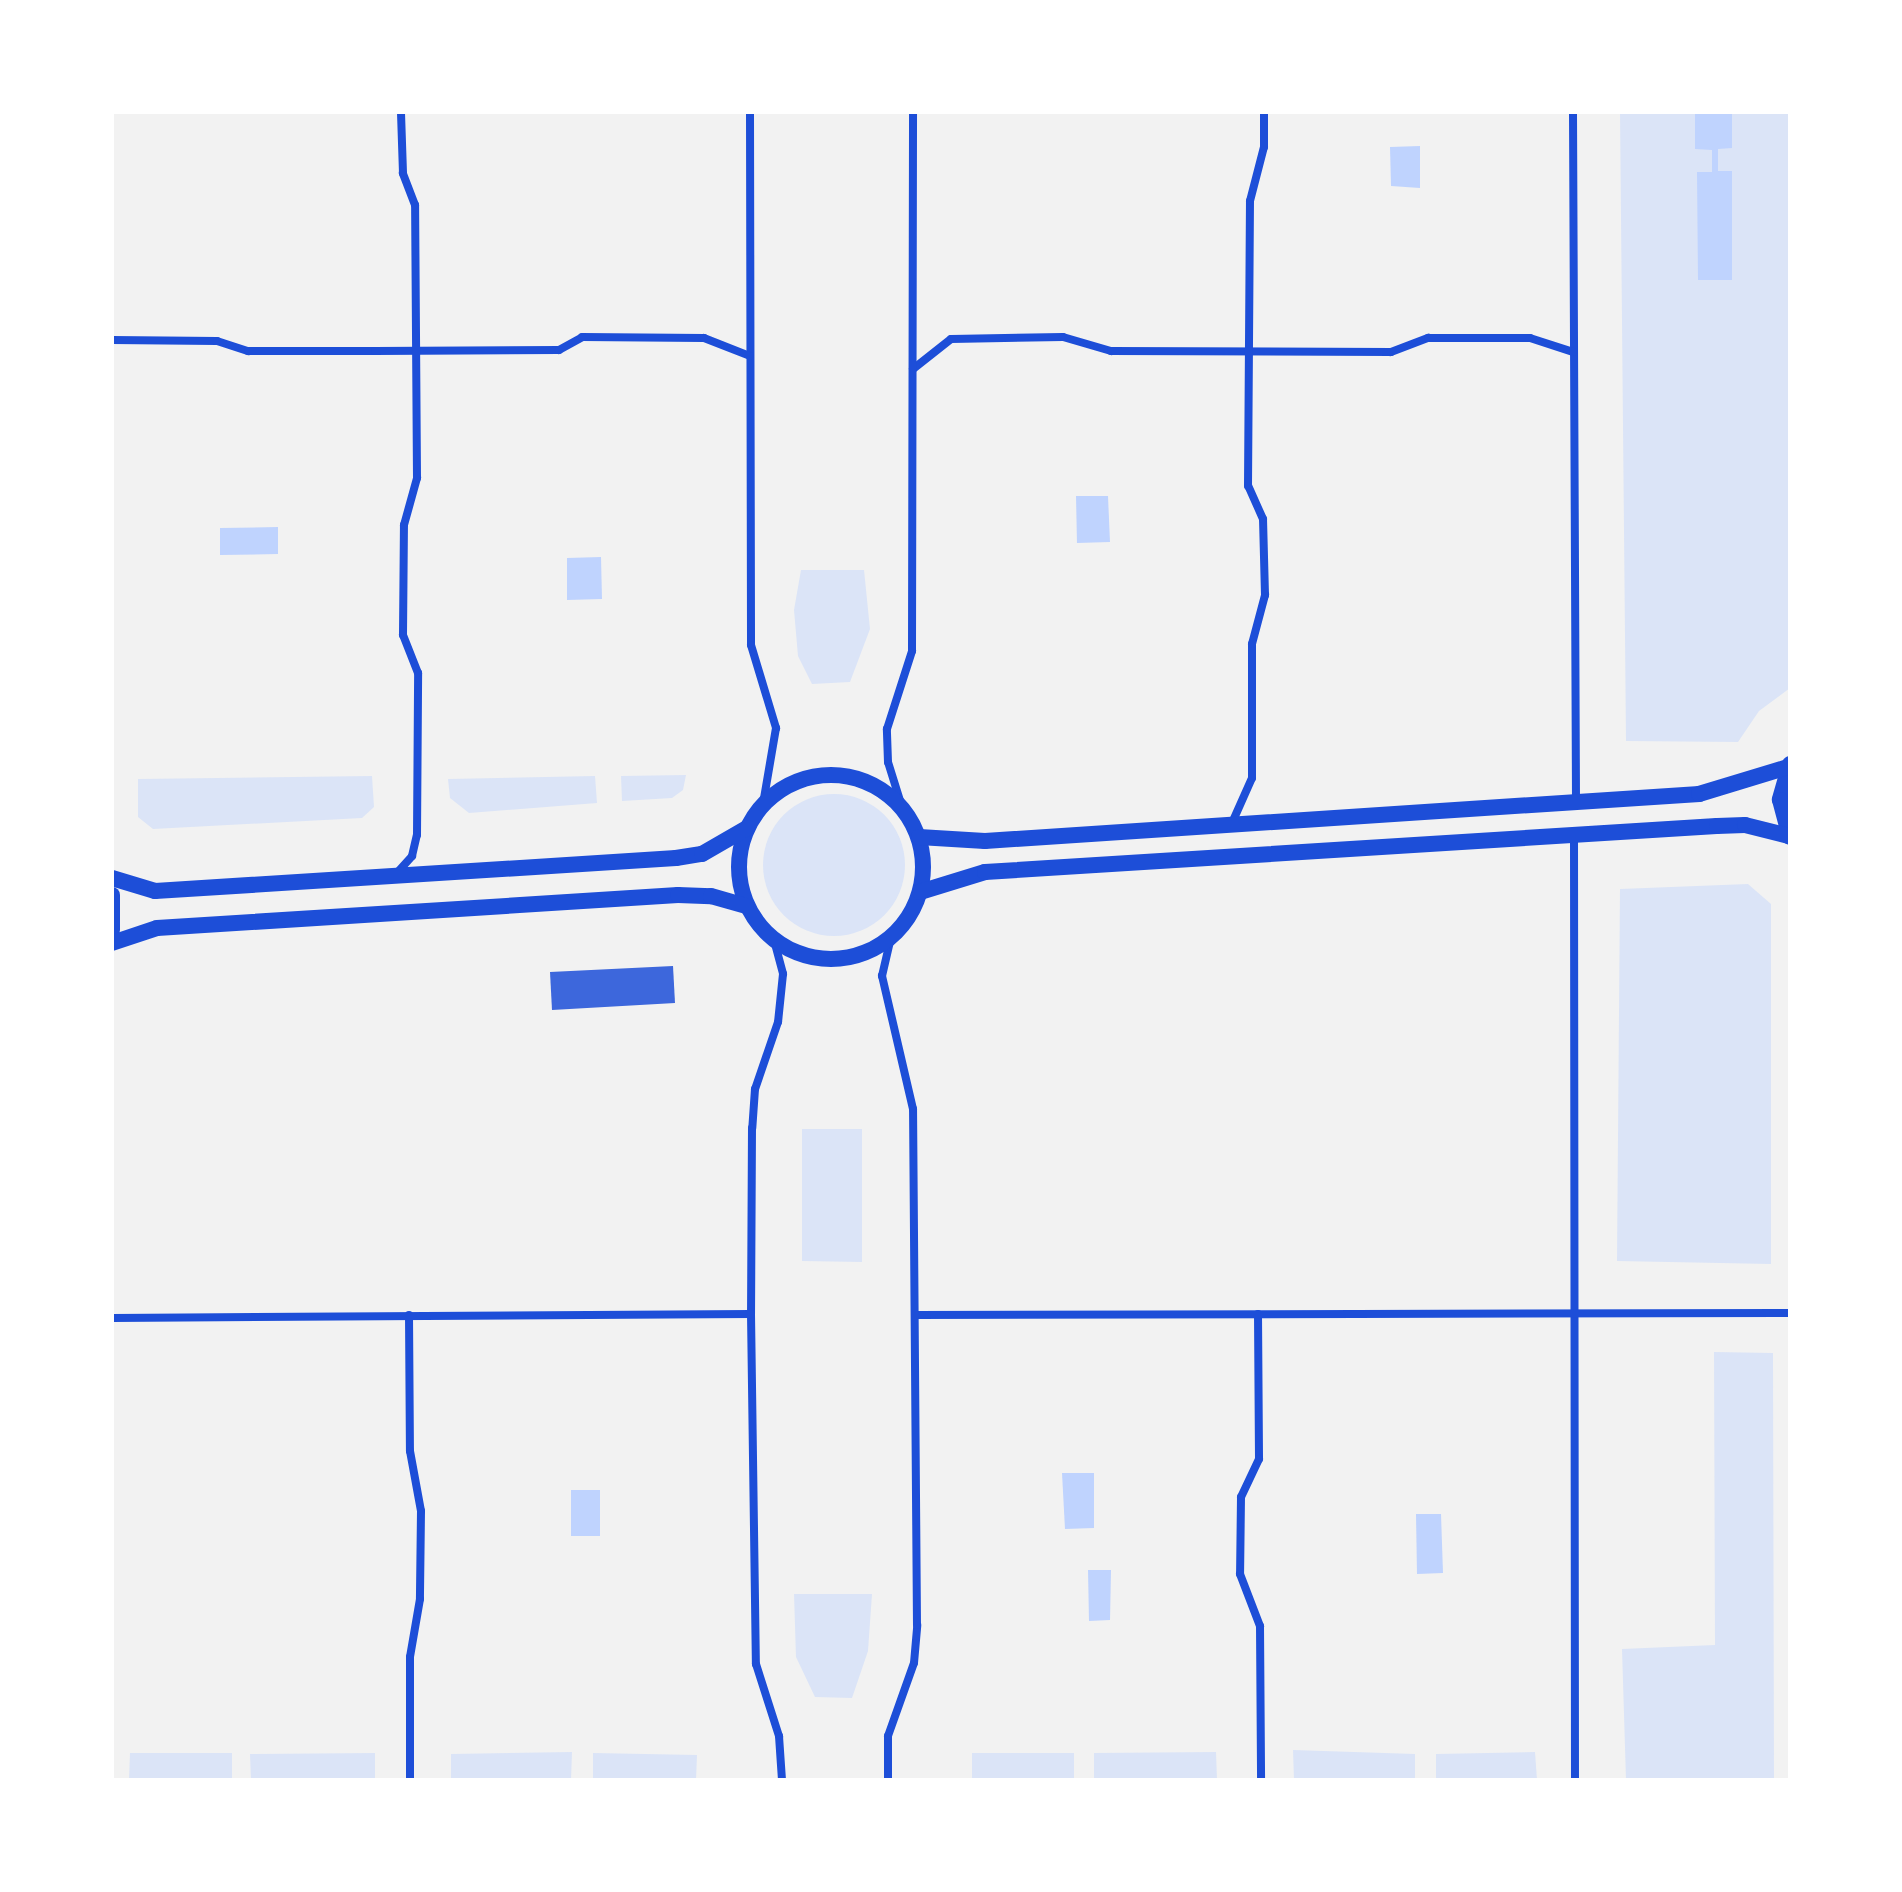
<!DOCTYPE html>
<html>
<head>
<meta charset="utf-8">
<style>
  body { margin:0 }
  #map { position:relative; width:1902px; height:1892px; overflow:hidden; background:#f2f2f2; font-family:"Work Sans",sans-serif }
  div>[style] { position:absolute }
  .green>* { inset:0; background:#dbe4f7 }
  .round { border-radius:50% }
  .water>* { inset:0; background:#bfd3fe }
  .building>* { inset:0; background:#3d67dc }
  .minor>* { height:8px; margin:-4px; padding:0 4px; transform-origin:4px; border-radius:4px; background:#1d4ed8 }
  .secondary>* { height:16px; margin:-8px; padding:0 8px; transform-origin:8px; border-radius:8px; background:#1d4ed8 }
  .secondary>.ring { margin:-8px; padding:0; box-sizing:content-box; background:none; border:16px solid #1d4ed8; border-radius:50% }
  span { translate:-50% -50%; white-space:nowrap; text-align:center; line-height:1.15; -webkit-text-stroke:8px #fff; paint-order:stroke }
  .frame { position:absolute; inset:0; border:114px solid #fff; pointer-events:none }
</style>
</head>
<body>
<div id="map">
  <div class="green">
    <div style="clip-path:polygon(1620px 112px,1790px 112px,1790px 688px,1759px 711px,1738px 742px,1626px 741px)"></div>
    <div style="clip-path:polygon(801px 570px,864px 570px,870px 629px,850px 682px,812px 684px,798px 656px,794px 610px)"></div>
    <div style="clip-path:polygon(686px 775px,683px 790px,672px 798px,622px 801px,621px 776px)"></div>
    <div style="clip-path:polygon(372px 776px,374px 807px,362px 818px,153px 829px,138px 817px,138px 779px)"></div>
    <div style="clip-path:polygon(595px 776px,597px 803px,469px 813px,450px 798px,448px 779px)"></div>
    <div class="round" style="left:763px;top:794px;width:142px;height:142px"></div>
    <div style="clip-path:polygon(1748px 884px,1771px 904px,1771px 1264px,1617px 1261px,1620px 889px)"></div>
    <div style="clip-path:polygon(802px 1129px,862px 1129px,862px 1262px,802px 1261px)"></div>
    <div style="clip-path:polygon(1714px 1352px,1773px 1353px,1774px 1780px,1626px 1780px,1622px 1649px,1715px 1645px)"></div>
    <div style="clip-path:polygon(794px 1594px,872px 1594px,868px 1651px,852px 1698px,815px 1697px,796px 1657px)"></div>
    <div style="clip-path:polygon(1293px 1750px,1415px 1754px,1415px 1780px,1294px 1780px)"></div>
    <div style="clip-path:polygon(572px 1752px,571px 1780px,451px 1780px,451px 1754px)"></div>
    <div style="clip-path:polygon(1216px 1752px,1217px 1780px,1094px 1780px,1094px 1753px)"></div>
    <div style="clip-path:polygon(1535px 1752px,1537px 1780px,1436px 1780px,1436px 1754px)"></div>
    <div style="clip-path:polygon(130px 1753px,232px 1753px,232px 1780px,129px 1780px)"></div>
    <div style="clip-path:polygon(375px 1753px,375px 1780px,251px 1780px,250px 1754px)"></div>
    <div style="clip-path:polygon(593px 1753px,697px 1755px,696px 1780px,593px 1780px)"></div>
    <div style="clip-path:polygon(972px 1753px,1074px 1753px,1074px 1780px,972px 1780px)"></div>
  </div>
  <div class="water">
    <div style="clip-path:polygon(1695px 112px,1732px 112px,1732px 148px,1718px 149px,1718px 171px,1732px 171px,1732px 280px,1698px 280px,1697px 172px,1712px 172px,1712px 150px,1695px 149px)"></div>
    <div style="clip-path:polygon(1420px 146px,1420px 188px,1391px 186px,1390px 147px)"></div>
    <div style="clip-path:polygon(1076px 496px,1108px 496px,1110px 542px,1077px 543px)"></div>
    <div style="clip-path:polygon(278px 527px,278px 554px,220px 555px,220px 528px)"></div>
    <div style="clip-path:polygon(601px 557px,602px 599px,567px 600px,567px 558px)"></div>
    <div style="clip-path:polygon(1062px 1473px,1094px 1473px,1094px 1528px,1065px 1529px)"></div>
    <div style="clip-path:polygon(571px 1490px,600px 1490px,600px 1536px,571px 1536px)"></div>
    <div style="clip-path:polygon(1416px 1514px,1441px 1514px,1443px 1573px,1417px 1574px)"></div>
    <div style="clip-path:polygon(1088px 1570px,1111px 1570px,1110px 1620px,1089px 1621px)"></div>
  </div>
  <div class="building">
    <div style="clip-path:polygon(673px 966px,675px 1003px,552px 1010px,550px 972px)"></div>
  </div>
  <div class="minor">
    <div style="left:750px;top:112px;width:533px;rotate:89.89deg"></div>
    <div style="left:751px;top:645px;width:87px;rotate:73.2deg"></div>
    <div style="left:776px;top:728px;width:77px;rotate:99.7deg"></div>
    <div style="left:1573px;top:112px;width:688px;rotate:89.75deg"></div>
    <div style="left:112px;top:340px;width:105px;rotate:0.5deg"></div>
    <div style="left:217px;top:341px;width:33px;rotate:18deg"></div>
    <div style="left:248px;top:351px;width:127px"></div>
    <div style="left:375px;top:351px;width:184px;rotate:-0.3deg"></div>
    <div style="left:559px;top:350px;width:26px;rotate:-29deg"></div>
    <div style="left:582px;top:337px;width:122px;rotate:0.5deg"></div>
    <div style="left:704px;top:338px;width:49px;rotate:21.4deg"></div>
    <div style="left:913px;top:369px;width:48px;rotate:-38.3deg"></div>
    <div style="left:951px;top:339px;width:112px;rotate:-1deg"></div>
    <div style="left:1063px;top:337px;width:50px;rotate:16.3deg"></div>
    <div style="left:1111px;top:351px;width:280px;rotate:0.2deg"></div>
    <div style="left:1391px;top:352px;width:40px;rotate:-21deg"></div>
    <div style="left:1428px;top:338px;width:102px"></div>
    <div style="left:1530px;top:338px;width:45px;rotate:18deg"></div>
    <div style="left:902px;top:807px;width:47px;rotate:-107.3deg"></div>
    <div style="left:888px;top:762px;width:33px;rotate:-92deg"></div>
    <div style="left:887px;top:729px;width:82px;rotate:-72.2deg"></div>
    <div style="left:912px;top:651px;width:539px;rotate:-89.89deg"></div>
    <div style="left:1232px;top:823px;width:49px;rotate:-66deg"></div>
    <div style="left:1252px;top:778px;width:134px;rotate:-90deg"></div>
    <div style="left:1252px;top:644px;width:51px;rotate:-75.1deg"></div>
    <div style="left:1265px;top:595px;width:76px;rotate:-91.5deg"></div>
    <div style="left:1263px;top:519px;width:36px;rotate:-114deg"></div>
    <div style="left:1248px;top:486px;width:285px;rotate:-89.6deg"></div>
    <div style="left:1250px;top:201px;width:56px;rotate:-75.5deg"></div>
    <div style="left:1264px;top:147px;width:35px;rotate:-90deg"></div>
    <div style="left:1574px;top:836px;width:944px;rotate:89.94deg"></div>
    <div style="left:396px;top:874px;width:24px;rotate:-48deg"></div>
    <div style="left:412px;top:856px;width:22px;rotate:-77deg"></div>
    <div style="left:417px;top:835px;width:162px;rotate:-89.6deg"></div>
    <div style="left:418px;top:673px;width:41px;rotate:-111.5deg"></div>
    <div style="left:403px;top:635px;width:110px;rotate:-89.5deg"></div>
    <div style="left:404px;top:525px;width:49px;rotate:-74.5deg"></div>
    <div style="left:417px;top:478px;width:273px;rotate:-90.4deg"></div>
    <div style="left:415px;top:205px;width:34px;rotate:-111deg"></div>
    <div style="left:403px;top:173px;width:61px;rotate:-91.9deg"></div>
    <div style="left:774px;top:940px;width:35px;rotate:75deg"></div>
    <div style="left:783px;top:974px;width:48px;rotate:95.9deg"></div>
    <div style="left:778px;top:1022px;width:71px;rotate:108.9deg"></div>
    <div style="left:755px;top:1089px;width:39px;rotate:94deg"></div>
    <div style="left:752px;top:1128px;width:186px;rotate:90.3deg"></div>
    <div style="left:751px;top:1314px;width:350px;rotate:89.2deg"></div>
    <div style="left:756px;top:1664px;width:76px;rotate:72.3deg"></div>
    <div style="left:779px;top:1736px;width:44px;rotate:86.1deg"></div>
    <div style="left:1258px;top:1314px;width:145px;rotate:89.6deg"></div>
    <div style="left:1259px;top:1459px;width:42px;rotate:115.3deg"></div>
    <div style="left:1241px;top:1497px;width:77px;rotate:90.7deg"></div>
    <div style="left:1240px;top:1574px;width:56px;rotate:69deg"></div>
    <div style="left:1260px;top:1626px;width:154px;rotate:89.6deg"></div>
    <div style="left:409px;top:1315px;width:136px;rotate:89.6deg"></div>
    <div style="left:410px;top:1451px;width:61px;rotate:79.6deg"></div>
    <div style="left:421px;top:1511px;width:88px;rotate:90.7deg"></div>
    <div style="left:420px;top:1599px;width:59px;rotate:99.8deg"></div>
    <div style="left:410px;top:1657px;width:123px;rotate:90deg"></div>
    <div style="left:917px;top:1315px;width:873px;rotate:-0.13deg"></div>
    <div style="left:112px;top:1318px;width:639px;rotate:-0.36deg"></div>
    <div style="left:888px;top:1780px;width:44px;rotate:-90deg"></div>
    <div style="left:888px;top:1736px;width:77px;rotate:-70.4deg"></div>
    <div style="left:914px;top:1663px;width:38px;rotate:-85deg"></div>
    <div style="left:917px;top:1625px;width:516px;rotate:-90.44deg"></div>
    <div style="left:913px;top:1109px;width:137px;rotate:-103.1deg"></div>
    <div style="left:882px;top:976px;width:40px;rotate:-77deg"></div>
  </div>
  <div class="secondary">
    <div style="left:1790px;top:764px;width:37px;rotate:106deg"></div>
    <div style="left:1780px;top:800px;width:38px;rotate:75deg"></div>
    <div class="ring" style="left:739px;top:775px;width:168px;height:168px"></div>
    <div style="left:919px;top:837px;width:66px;rotate:3.5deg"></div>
    <div style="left:985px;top:841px;width:716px;rotate:-3.77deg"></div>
    <div style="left:1699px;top:794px;width:93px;rotate:-16.9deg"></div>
    <div style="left:112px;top:878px;width:45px;rotate:16.8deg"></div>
    <div style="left:155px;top:891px;width:522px;rotate:-3.62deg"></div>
    <div style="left:676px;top:858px;width:26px;rotate:-9deg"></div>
    <div style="left:702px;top:854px;width:52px;rotate:-30deg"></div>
    <div style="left:920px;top:892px;width:68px;rotate:-17.1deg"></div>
    <div style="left:985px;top:872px;width:733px;rotate:-3.6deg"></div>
    <div style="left:1717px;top:826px;width:28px;rotate:-2deg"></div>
    <div style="left:1745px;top:825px;width:45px;rotate:14deg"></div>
    <div style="left:112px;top:895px;width:35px;rotate:90deg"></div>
    <div style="left:112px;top:943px;width:47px;rotate:-18.4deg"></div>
    <div style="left:157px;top:928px;width:522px;rotate:-3.62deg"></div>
    <div style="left:678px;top:895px;width:33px;rotate:2deg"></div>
    <div style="left:711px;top:896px;width:36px;rotate:16deg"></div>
  </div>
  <div class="frame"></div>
</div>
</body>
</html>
